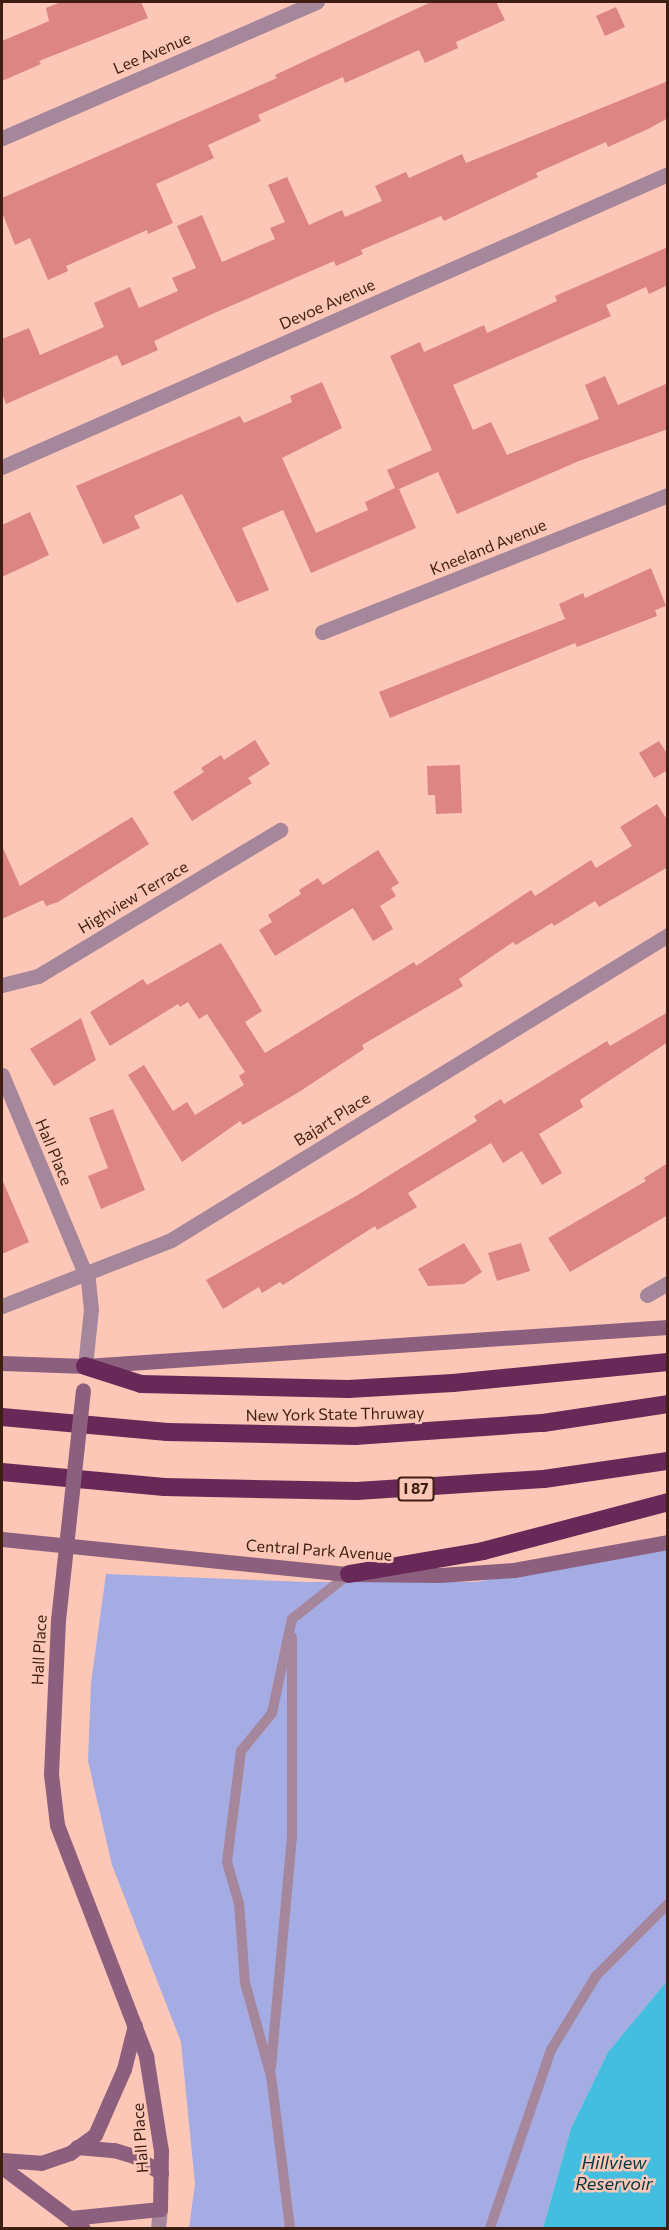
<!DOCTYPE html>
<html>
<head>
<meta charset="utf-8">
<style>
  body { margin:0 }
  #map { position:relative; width:669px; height:2230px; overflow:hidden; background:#fcc7b6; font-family:Commissioner,sans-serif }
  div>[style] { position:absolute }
  .green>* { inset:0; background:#a5ace4 }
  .water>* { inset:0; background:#44bedf }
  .building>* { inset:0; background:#dd8485 }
  .lane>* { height:10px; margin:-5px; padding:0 5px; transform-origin:5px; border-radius:5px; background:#a6869b }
  .street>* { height:15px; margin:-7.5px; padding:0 7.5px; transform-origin:7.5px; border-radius:7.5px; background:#a6869b }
  .secondary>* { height:15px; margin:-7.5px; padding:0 7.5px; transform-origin:7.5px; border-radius:7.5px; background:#8d5f7e }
  .highway>* { height:18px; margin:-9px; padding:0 9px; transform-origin:9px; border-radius:9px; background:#692958 }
  .secondary-bridge>* { height:15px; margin:-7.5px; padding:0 7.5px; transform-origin:7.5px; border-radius:7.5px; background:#8d5f7e }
  span { translate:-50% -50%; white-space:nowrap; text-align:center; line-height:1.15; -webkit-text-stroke:5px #fcc7b6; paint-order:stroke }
  .shield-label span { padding:2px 4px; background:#fcc7b6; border:2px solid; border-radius:4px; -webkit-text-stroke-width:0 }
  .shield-label { font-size:15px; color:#3e1e13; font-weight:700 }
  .street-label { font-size:16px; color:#3e1e13 }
  .water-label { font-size:18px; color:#003744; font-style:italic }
  .frame { position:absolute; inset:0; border:3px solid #3e1e13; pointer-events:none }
</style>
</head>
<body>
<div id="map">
  <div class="green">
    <div style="clip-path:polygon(667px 1548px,667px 1981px,608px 2052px,571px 2128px,543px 2228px,189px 2228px,195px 2184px,181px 2042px,112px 1865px,88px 1761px,91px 1683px,106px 1574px,306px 1582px,476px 1582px)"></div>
  </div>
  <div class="water">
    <div style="clip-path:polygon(667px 1981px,667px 2228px,543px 2228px,571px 2128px,608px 2052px)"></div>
  </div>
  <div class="building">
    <div style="clip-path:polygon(61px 2px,141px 2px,148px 18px,39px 61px,41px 64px,2px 81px,2px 41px,49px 21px,46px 8px)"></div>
    <div style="clip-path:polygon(431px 2px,496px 2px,505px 20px,456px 42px,458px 48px,425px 63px,419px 50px,345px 83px,343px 77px,258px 115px,261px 121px,208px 145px,214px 158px,156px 184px,173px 223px,148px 234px,147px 230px,66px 266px,68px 271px,48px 280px,30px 238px,15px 245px,2px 212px,2px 198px,277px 78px,275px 75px)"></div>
    <div style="clip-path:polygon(616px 7px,625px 27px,605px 36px,596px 16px)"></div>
    <div style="clip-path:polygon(668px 81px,668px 118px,648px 129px,608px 147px,606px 142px,536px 173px,538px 177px,444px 221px,441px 216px,361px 250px,363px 254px,336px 266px,334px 261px,212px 314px,154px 341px,158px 350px,122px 366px,117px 355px,6px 404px,2px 393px,2px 339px,29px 328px,40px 355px,104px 327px,94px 303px,130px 287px,139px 308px,178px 291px,172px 278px,196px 268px,177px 226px,202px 215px,222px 262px,275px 239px,270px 228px,285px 222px,268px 185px,287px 177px,309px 225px,342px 210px,345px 217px,382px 201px,375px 186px,406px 172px,409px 178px,462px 154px,466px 163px)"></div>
    <div style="clip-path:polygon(668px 247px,668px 285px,649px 294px,646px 287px,606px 305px,611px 316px,453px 385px,473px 430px,491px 422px,507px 455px,599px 419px,585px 385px,605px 376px,618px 405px,668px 383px,668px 429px,579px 461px,457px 514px,438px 472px,399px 489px,416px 528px,311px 573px,283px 510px,242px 528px,269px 590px,237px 603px,182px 494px,134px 516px,140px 528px,103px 544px,76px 486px,240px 416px,244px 423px,292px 402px,290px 396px,322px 382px,342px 428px,282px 458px,316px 533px,368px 510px,365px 502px,395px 488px,387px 470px,432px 450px,390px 356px,420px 342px,424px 352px,484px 325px,487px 333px,557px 301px,555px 296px)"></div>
    <div style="clip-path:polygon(30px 512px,49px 555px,2px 577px,2px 525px)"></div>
    <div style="clip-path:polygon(651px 568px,666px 606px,655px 610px,657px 616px,577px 647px,575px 643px,390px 718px,379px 692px,565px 619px,559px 604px,583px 593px,585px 598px)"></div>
    <div style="clip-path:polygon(255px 740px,270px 764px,248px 778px,252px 783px,192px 821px,173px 792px,204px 772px,201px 768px,221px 755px,224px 760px)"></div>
    <div style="clip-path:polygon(659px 741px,668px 755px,668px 770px,654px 778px,639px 753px)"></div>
    <div style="clip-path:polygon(460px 765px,462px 813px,436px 814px,435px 795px,428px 795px,427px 766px)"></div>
    <div style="clip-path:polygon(657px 804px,668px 821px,668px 867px,599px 907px,595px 901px,554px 926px,552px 923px,516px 945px,513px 942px,459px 979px,463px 986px,362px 1045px,364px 1049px,299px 1092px,243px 1125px,240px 1121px,182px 1162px,128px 1075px,144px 1065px,173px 1111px,187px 1102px,195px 1115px,244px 1085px,239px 1076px,245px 1072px,207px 1014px,199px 1019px,188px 1002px,180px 1007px,178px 1004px,110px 1046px,90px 1012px,143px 979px,147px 985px,221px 943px,262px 1011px,245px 1022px,265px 1053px,414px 962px,416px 966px,531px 890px,535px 896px,591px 860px,596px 868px,632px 846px,620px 827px)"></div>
    <div style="clip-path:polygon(132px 817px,149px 844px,58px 902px,46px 906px,43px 900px,2px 919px,2px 846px,20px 886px)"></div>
    <div style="clip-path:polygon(378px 850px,399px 883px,391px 888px,396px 896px,380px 906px,393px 929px,373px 941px,353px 908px,275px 956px,259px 930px,272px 922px,268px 915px,301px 894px,299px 890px,318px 878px,323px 885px)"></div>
    <div style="clip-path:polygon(668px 1012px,668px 1042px,580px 1100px,583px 1107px,539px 1134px,562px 1173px,542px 1185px,522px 1151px,503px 1163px,491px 1143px,408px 1193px,417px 1207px,377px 1230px,375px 1226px,283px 1285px,280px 1282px,262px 1293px,259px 1287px,223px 1309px,206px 1280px,356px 1196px,477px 1121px,474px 1116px,501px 1099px,504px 1104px,607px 1041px,610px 1046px)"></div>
    <div style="clip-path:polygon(81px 1018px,96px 1060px,54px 1086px,30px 1049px)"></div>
    <div style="clip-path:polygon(113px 1109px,145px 1190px,101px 1209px,88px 1176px,108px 1168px,89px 1118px)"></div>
    <div style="clip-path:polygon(668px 1163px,668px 1215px,570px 1272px,548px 1238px,646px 1181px,644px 1178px)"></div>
    <div style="clip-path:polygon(2px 1179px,29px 1242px,2px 1254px)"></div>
    <div style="clip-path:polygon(464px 1243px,482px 1272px,464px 1284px,428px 1286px,418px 1269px)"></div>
    <div style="clip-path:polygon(521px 1243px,530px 1271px,497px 1281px,488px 1253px)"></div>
  </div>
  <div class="lane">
    <div style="left:271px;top:2067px;width:231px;rotate:-84.8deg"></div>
    <div style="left:292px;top:1837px;width:200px;rotate:-90deg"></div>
    <div style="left:290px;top:2228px;width:153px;rotate:-97.1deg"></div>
    <div style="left:271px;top:2076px;width:97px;rotate:-105.6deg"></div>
    <div style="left:245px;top:1983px;width:79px;rotate:-94.3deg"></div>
    <div style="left:239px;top:1904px;width:44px;rotate:-105.9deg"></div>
    <div style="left:227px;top:1862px;width:112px;rotate:-82.8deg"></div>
    <div style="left:241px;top:1751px;width:49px;rotate:-50.8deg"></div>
    <div style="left:272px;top:1713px;width:96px;rotate:-78deg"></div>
    <div style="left:292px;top:1619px;width:73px;rotate:-38.3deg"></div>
    <div style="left:490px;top:2228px;width:188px;rotate:-71.1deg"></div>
    <div style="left:551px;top:2050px;width:87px;rotate:-58.7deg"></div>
    <div style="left:596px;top:1976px;width:102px;rotate:-45deg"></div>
  </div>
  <div class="street">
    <div style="left:2px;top:138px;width:343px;rotate:-23.4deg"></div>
    <div style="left:2px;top:467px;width:728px;rotate:-23.75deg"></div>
    <div style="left:322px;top:632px;width:372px;rotate:-21.6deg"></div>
    <div style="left:2px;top:985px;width:37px;rotate:-14deg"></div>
    <div style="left:38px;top:976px;width:283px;rotate:-31.1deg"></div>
    <div style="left:2px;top:1075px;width:223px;rotate:67.3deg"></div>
    <div style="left:88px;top:1281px;width:28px;rotate:84deg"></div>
    <div style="left:91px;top:1309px;width:57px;rotate:96deg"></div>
    <div style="left:647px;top:1295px;width:24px;rotate:-30deg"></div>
    <div style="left:2px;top:1306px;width:181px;rotate:-21.3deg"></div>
    <div style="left:171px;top:1240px;width:583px;rotate:-31.54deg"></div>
    <div style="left:158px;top:2228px;width:19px;rotate:-84deg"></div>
  </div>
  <div class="secondary">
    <div style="left:2px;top:1363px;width:83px;rotate:2.1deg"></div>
    <div style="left:85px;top:1366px;width:584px;rotate:-3.83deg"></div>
    <div style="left:2px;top:1539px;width:349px;rotate:5.8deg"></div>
    <div style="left:349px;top:1574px;width:91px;rotate:0.6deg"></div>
    <div style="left:440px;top:1575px;width:74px;rotate:-3.9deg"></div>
    <div style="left:514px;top:1570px;width:157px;rotate:-10.3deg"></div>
    <div style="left:58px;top:1620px;width:154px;rotate:92.6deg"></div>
    <div style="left:51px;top:1774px;width:51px;rotate:83.3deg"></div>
    <div style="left:57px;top:1825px;width:248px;rotate:68.9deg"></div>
    <div style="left:146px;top:2056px;width:96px;rotate:81deg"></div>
    <div style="left:161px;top:2151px;width:58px;rotate:91deg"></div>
    <div style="left:160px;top:2209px;width:90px;rotate:174.3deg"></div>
    <div style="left:77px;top:2147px;width:37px;rotate:5deg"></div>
    <div style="left:114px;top:2150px;width:21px;rotate:17deg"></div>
    <div style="left:134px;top:2156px;width:32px;rotate:32deg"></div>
    <div style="left:2px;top:2160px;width:39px;rotate:4deg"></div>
    <div style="left:41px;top:2163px;width:31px;rotate:-19deg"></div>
    <div style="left:70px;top:2153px;width:31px;rotate:-36deg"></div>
    <div style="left:95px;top:2135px;width:72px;rotate:-66.3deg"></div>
    <div style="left:124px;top:2069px;width:45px;rotate:-76deg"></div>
    <div style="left:2px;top:2167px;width:101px;rotate:37deg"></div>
  </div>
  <div class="highway">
    <div style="left:85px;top:1366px;width:59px;rotate:17.8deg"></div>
    <div style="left:141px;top:1384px;width:207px;rotate:1.4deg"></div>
    <div style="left:348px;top:1389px;width:105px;rotate:-3.3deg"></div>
    <div style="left:453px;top:1383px;width:216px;rotate:-5.6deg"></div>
    <div style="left:2px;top:1417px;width:166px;rotate:5.2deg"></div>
    <div style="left:167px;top:1432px;width:188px;rotate:1.2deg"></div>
    <div style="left:355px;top:1436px;width:188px;rotate:-4deg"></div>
    <div style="left:543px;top:1423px;width:126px;rotate:-8.6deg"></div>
    <div style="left:2px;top:1472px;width:163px;rotate:5.3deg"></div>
    <div style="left:164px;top:1487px;width:193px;rotate:1.2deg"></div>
    <div style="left:357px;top:1491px;width:187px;rotate:-3.7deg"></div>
    <div style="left:544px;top:1479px;width:125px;rotate:-8.3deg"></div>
    <div style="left:349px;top:1574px;width:136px;rotate:-9.7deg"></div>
    <div style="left:483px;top:1551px;width:191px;rotate:-14.8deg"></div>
  </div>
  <div class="secondary-bridge">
    <div style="left:58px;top:1620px;width:231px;rotate:-83.8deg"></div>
  </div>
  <div class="shield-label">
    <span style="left:416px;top:1489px">I 87</span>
  </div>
  <div class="street-label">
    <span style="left:152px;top:53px;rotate:-23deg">Lee Avenue</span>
    <span style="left:327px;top:304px;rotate:-24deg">Devoe Avenue</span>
    <span style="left:488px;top:547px;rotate:-22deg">Kneeland Avenue</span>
    <span style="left:133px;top:897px;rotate:-31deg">Highview Terrace</span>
    <span style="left:332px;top:1119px;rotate:-32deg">Bajart Place</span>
    <span style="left:54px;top:1152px;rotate:67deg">Hall Place</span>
    <span style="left:335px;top:1414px;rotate:-1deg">New York State Thruway</span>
    <span style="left:319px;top:1550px;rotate:4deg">Central Park Avenue</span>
    <span style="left:39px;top:1650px;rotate:-87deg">Hall Place</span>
    <span style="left:140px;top:2138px;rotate:-94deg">Hall Place</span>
  </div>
  <div class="water-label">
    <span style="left:614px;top:2173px">Hillview<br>Reservoir</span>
  </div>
  <div class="frame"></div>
</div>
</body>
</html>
